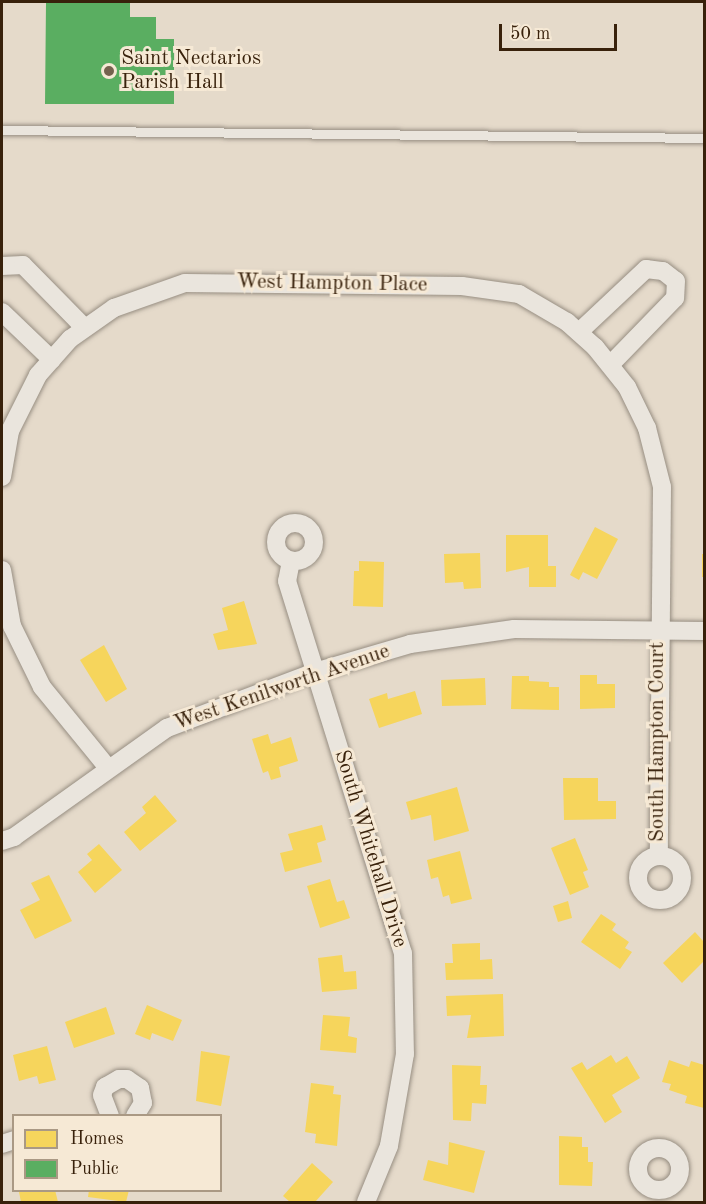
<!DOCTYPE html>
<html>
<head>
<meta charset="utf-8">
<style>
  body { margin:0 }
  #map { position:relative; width:706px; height:1204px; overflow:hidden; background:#e5daca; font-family:"Old Standard TT",serif }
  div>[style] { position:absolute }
  .homes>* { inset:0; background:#f6d55c }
  .public>* { inset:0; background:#5aae61 }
  .roads { filter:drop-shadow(0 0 2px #978e82) drop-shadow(0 0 2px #978e82) }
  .service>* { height:9px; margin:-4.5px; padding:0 4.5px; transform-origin:4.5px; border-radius:4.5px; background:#eae5dd }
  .minor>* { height:18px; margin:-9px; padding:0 9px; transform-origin:9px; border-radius:9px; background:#eae5dd }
  .minor>.ring { margin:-9px; padding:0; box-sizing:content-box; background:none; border:18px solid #eae5dd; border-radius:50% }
  .dots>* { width:16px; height:16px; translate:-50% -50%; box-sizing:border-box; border:3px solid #f6e9d5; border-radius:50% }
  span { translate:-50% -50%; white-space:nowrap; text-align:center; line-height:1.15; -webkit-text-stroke:6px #f6e9d5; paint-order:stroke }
  .poi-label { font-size:21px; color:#38210b }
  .left { translate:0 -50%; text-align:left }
  .street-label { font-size:21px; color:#38210b }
  .frame { position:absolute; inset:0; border:3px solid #38210b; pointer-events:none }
  .legend { position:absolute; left:12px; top:1114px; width:210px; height:78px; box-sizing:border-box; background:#f6e9d5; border:2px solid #aa9984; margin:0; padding:8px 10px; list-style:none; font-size:18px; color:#38210b }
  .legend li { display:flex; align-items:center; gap:12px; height:30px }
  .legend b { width:30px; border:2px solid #aa9984 }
  .scale { position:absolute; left:499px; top:24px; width:118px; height:27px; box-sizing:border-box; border:3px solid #38210b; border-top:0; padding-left:8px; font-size:18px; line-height:21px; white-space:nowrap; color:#38210b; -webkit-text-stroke:4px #f6e9d5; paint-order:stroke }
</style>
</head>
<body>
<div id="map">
  <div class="homes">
    <div style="clip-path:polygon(595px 527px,618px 539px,597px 579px,583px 572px,579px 580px,570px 575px)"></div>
    <div style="clip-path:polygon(506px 535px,548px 535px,548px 566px,556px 566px,556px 587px,529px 587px,529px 567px,506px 572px)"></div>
    <div style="clip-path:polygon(480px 553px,481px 588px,464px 589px,463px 582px,445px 583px,444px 554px)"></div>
    <div style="clip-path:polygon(702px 554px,704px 554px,704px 577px,702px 577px)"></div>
    <div style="clip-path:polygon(359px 561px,384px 562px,383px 607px,353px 606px,354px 571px,359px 571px)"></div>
    <div style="clip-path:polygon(244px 601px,257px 644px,218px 650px,213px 634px,228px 630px,222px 608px)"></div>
    <div style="clip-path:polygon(104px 645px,127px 689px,106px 702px,80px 660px)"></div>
    <div style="clip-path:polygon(580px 675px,597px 675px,597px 684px,615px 684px,615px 708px,580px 709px)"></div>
    <div style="clip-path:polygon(512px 676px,529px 676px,529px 681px,549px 682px,549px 687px,559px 687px,559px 710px,511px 709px)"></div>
    <div style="clip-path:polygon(485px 678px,486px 705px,442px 706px,441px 680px)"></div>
    <div style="clip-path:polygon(415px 691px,422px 714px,379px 728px,369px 699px,387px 693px,388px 699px)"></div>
    <div style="clip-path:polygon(268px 734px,271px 744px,291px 737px,298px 761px,279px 767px,281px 777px,271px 780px,268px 771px,263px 773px,252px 739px)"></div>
    <div style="clip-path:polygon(563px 778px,598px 778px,598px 801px,616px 801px,616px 819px,564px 820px)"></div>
    <div style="clip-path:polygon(457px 787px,469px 831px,434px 841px,431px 815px,411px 820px,406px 802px)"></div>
    <div style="clip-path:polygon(155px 795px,177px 821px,140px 851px,124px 832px,146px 813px,142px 807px)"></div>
    <div style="clip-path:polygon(322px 825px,326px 840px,317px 843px,322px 862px,285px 872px,280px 853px,293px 850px,288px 834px)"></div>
    <div style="clip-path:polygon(575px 838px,588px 870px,583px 872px,589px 887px,570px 895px,551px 848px)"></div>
    <div style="clip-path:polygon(99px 844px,122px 870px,95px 893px,78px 872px,92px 860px,87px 854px)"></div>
    <div style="clip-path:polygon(460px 851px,472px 899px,451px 904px,449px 895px,443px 897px,438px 877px,431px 879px,427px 860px)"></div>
    <div style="clip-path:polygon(49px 875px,72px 921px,35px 939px,20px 910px,40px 900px,31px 883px)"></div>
    <div style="clip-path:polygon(330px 879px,337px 902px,344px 900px,350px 918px,320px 928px,307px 886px)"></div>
    <div style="clip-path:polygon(568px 901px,572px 918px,558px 922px,553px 906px)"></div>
    <div style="clip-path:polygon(601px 914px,616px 924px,612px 930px,629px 942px,625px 948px,632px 952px,620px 969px,581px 942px)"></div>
    <div style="clip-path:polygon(695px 932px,704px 942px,704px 961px,682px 983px,663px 963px)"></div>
    <div style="clip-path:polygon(480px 943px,480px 960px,492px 959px,493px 979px,446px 980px,445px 963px,453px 963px,452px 944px)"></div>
    <div style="clip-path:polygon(342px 955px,344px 972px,356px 971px,357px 989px,322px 992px,318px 958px)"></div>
    <div style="clip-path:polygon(503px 994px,504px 1036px,467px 1038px,471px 1015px,447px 1016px,446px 996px)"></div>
    <div style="clip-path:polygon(147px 1005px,182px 1020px,173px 1041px,152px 1033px,150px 1040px,135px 1034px)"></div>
    <div style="clip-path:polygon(106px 1007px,115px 1034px,74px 1048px,65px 1022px)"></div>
    <div style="clip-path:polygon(323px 1015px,350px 1017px,348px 1036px,357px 1038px,356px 1053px,320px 1050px)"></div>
    <div style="clip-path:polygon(47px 1046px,56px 1080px,39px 1084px,37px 1076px,19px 1081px,13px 1055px)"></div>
    <div style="clip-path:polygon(201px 1051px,230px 1056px,221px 1106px,196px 1101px)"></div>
    <div style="clip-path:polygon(611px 1055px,616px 1063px,627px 1056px,640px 1078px,612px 1095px,622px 1112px,605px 1123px,571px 1068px,582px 1062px,587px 1070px)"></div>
    <div style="clip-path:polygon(669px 1060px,689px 1067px,691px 1061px,704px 1065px,704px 1108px,685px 1103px,687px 1096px,669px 1090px,671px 1084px,662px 1082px)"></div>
    <div style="clip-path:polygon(452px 1065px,481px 1066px,480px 1085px,487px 1085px,486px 1104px,472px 1103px,471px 1121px,453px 1120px)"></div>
    <div style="clip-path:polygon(311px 1083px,334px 1086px,333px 1094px,341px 1095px,337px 1146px,315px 1143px,316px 1134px,305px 1132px)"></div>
    <div style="clip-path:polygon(559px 1136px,582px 1137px,582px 1147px,588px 1147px,588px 1162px,593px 1162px,592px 1186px,559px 1185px)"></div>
    <div style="clip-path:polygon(449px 1142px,485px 1151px,474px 1193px,423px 1180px,428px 1160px,448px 1165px)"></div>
    <div style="clip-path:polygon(312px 1163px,333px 1182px,315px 1202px,290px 1202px,283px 1196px)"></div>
    <div style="clip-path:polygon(55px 1190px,58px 1202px,21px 1202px,19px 1192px)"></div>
    <div style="clip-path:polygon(89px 1190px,129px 1190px,126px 1202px,88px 1197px)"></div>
  </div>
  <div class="public">
    <div style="clip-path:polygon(46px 2px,130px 2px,130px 17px,156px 17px,156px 39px,174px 39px,174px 104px,45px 104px)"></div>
  </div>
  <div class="roads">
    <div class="service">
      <div style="left:2px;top:130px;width:702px;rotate:0.65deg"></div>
    </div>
    <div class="minor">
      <div style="left:2px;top:266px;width:21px;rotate:-3deg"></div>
      <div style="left:23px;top:265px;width:86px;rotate:45.5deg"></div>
      <div style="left:2px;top:312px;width:69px;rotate:43.8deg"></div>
      <div style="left:579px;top:332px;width:92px;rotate:-43.2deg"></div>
      <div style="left:646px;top:269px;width:17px;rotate:7deg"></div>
      <div style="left:663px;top:271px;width:16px;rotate:38deg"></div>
      <div style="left:676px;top:281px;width:17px;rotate:93deg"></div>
      <div style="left:675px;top:298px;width:93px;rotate:134.1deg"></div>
      <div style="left:2px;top:477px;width:47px;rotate:-80.1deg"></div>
      <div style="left:10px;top:431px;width:63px;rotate:-63.4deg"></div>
      <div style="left:38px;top:375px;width:48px;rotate:-48.4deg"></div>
      <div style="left:70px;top:339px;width:54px;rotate:-35.2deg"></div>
      <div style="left:114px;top:308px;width:75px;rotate:-19.4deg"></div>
      <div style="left:185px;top:283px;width:277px;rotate:0.6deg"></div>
      <div style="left:462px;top:286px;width:58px;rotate:8deg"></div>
      <div style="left:519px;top:294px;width:56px;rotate:30.3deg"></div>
      <div style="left:567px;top:322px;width:38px;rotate:42deg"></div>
      <div style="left:595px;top:347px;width:51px;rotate:51.3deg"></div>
      <div style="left:627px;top:387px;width:46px;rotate:64deg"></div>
      <div style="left:647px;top:428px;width:61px;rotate:75.7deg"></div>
      <div style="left:662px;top:487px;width:369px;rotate:90.5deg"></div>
      <div class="ring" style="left:276px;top:523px;width:20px;height:20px"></div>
      <div style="left:291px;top:561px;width:20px;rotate:101deg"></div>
      <div style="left:287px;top:581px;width:390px;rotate:72.7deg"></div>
      <div style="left:403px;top:953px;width:101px;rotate:88.9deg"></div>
      <div style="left:405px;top:1054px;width:93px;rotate:99.9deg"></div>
      <div style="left:389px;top:1146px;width:61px;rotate:112.3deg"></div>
      <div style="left:2px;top:570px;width:57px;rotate:79.9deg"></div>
      <div style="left:12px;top:626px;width:68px;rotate:63.8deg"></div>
      <div style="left:42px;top:687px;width:104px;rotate:50.8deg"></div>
      <div style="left:2px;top:841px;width:13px;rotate:-18deg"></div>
      <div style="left:14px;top:837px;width:188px;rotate:-35.5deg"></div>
      <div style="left:167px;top:728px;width:158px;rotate:-20.7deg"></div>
      <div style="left:315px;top:672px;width:99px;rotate:-16.4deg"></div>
      <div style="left:410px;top:644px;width:105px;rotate:-8.2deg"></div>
      <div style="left:514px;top:629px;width:190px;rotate:0.6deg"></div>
      <div class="ring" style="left:638px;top:856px;width:26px;height:26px"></div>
      <div style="left:110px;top:1116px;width:22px;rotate:-111deg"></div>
      <div style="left:102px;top:1095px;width:9px;rotate:-69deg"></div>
      <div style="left:105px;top:1087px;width:16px;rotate:-30deg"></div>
      <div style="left:119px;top:1079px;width:8px"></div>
      <div style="left:127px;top:1079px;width:16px;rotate:35deg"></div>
      <div style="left:140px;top:1088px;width:15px;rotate:79deg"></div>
      <div style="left:143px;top:1103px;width:15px;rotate:122deg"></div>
      <div style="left:2px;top:1144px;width:13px;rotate:-18deg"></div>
      <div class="ring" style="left:638px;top:1148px;width:24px;height:24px"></div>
    </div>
  </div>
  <div class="dots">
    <div style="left:109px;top:71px;background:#75624e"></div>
  </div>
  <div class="poi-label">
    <span class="left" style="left:121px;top:71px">Saint Nectarios<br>Parish Hall</span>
  </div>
  <div class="street-label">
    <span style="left:332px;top:284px;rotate:1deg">West Hampton Place</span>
    <span style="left:282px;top:688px;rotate:-19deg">West Kenilworth Avenue</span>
    <span style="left:658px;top:742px;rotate:-90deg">South Hampton Court</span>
    <span style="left:370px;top:849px;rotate:73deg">South Whitehall Drive</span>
  </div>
  <div class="frame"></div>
  <ul class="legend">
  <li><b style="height:16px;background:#f6d55c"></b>Homes</li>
  <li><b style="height:16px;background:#5aae61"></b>Public</li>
  </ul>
  <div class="scale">50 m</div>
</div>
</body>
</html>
